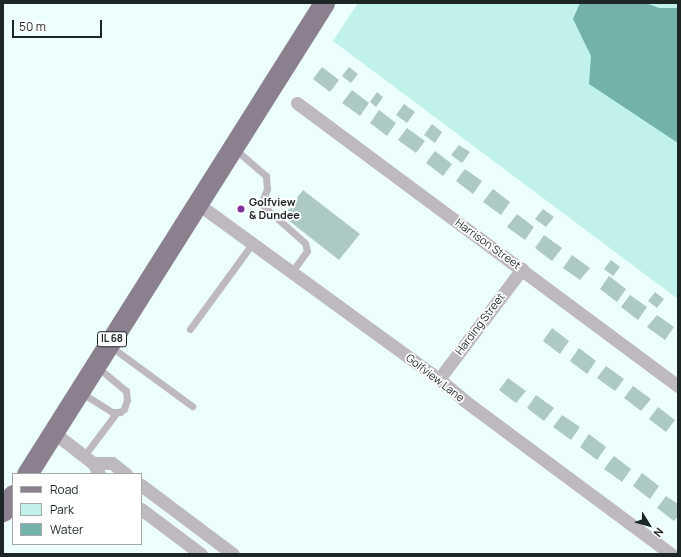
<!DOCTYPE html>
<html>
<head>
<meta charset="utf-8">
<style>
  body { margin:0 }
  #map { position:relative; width:681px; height:557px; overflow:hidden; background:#edfffc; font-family:Manrope,sans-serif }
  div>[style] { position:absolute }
  .green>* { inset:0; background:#c0f2eb }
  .water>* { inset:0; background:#72b2aa }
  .building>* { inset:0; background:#adc9c5 }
  .lane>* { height:7px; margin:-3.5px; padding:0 3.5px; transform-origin:3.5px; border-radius:3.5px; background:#beb8c1 }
  .street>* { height:13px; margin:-6.5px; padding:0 6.5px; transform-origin:6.5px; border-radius:6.5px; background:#beb8c1 }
  .primary>* { height:21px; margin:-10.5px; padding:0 10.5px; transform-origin:10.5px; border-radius:10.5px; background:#8b8090 }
  .dots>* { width:11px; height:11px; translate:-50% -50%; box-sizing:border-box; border:2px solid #fff; border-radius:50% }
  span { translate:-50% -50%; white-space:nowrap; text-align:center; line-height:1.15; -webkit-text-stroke:3.5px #fff; paint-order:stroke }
  .shield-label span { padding:1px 3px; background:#fff; border:1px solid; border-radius:3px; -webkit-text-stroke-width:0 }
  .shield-label { font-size:10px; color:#1b2625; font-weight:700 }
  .poi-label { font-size:11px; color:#1b2625; font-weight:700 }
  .left { translate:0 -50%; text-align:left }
  .street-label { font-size:11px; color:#1b2625 }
  .frame { position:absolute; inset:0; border:4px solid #1b2625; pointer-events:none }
  .legend { position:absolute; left:12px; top:473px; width:130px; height:72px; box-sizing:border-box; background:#fff; border:1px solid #a4a8a8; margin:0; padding:5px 7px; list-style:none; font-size:12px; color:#1b2625 }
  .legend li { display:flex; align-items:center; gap:8px; height:20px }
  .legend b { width:20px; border:1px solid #a4a8a8 }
  .north { position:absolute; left:629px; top:505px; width:40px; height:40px; -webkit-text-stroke:3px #fff; paint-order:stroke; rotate:127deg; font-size:11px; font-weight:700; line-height:16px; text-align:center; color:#1b2625 }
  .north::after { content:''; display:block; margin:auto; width:14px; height:18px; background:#1b2625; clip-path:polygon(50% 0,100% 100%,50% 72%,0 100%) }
  .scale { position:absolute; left:12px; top:20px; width:90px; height:18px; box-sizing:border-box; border:2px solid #1b2625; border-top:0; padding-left:5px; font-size:12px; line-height:14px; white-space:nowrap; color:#1b2625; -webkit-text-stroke:3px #fff; paint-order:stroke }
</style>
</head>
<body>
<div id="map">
  <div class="green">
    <div style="clip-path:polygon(358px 3px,678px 3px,678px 299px,333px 41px)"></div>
  </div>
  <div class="water">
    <div style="clip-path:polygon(580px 3px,646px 3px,659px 8px,678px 8px,678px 143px,589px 84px,591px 56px,573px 19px)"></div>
  </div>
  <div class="building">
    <div style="clip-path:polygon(322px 67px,339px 80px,330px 92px,313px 79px)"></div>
    <div style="clip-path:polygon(349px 67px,358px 74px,351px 83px,342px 76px)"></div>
    <div style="clip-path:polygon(352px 90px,369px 103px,360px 116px,342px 103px)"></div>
    <div style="clip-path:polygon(377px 92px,383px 97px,376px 107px,370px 102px)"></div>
    <div style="clip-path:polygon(404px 104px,415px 112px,407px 123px,396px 115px)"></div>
    <div style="clip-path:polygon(379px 110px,396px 123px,387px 136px,370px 123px)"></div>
    <div style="clip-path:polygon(432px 124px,442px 132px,435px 143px,424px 135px)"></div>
    <div style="clip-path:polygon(407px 128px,425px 141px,416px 153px,398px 140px)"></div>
    <div style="clip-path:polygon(459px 145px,470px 152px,462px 163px,451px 155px)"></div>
    <div style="clip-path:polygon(435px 151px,452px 164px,443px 176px,426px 163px)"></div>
    <div style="clip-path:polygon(465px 169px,482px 181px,473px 194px,456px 181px)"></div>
    <div style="clip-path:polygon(493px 189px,510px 202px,501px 215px,483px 202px)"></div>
    <div style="clip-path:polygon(303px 190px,360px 234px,339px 260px,283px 216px)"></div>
    <div style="clip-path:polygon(543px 209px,554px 217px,546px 227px,535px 219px)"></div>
    <div style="clip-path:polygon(517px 214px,534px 227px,525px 240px,507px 227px)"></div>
    <div style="clip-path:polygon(544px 235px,562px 248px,552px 261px,535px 248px)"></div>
    <div style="clip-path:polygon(572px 255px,590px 268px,580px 280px,563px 268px)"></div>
    <div style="clip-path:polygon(611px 260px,620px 267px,613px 276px,604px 269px)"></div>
    <div style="clip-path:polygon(609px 276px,626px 289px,617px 302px,600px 289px)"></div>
    <div style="clip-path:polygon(655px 292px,664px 299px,657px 308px,648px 301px)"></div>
    <div style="clip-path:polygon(630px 295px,647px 307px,638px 320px,621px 307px)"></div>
    <div style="clip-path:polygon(657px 315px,674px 327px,665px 340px,647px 327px)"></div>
    <div style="clip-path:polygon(552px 328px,569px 341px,560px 354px,543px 341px)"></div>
    <div style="clip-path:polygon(579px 348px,596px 361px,587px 374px,570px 361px)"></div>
    <div style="clip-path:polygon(606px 366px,624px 379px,615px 391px,597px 378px)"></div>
    <div style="clip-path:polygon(508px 378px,526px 391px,516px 403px,499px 390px)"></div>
    <div style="clip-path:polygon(633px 386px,651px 399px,641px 411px,624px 398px)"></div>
    <div style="clip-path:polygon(536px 395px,554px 408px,544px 421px,527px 408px)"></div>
    <div style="clip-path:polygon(658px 407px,675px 420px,666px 432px,649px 419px)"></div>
    <div style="clip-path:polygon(562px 415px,580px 427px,571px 440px,553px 427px)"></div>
    <div style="clip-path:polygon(589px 434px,606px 447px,597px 460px,580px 447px)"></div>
    <div style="clip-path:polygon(614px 456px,631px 469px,622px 482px,604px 469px)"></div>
    <div style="clip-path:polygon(642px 473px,659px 486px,650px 499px,633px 486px)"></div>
    <div style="clip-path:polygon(666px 496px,678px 504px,678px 516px,674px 521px,657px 508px)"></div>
  </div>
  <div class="lane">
    <div style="left:235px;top:149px;width:41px;rotate:41.1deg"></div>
    <div style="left:266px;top:176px;width:13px;rotate:86deg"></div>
    <div style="left:267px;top:189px;width:16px;rotate:112deg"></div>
    <div style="left:261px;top:204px;width:59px;rotate:41.6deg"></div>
    <div style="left:305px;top:243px;width:8px;rotate:76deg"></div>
    <div style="left:307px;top:251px;width:27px;rotate:126deg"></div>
    <div style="left:190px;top:329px;width:105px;rotate:-53.9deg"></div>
    <div style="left:110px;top:346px;width:102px;rotate:36.2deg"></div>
    <div style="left:80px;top:392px;width:38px;rotate:32deg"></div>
    <div style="left:112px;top:412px;width:8px"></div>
    <div style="left:120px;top:412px;width:5px;rotate:-37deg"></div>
    <div style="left:124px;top:409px;width:9px;rotate:-72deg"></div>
    <div style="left:127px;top:400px;width:9px;rotate:-96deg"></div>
    <div style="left:126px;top:391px;width:38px;rotate:-140deg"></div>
    <div style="left:84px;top:456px;width:55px;rotate:-53.1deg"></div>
  </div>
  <div class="street">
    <div style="left:297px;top:103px;width:475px;rotate:36.6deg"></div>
    <div style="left:198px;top:204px;width:298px;rotate:36deg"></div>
    <div style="left:439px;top:379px;width:34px;rotate:40deg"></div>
    <div style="left:465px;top:401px;width:257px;rotate:36.6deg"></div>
    <div style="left:439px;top:379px;width:138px;rotate:-53deg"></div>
    <div style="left:53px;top:432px;width:51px;rotate:37.8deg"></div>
    <div style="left:93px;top:463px;width:13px;rotate:61deg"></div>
    <div style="left:93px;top:463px;width:19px"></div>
    <div style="left:112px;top:463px;width:18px;rotate:38deg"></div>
    <div style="left:141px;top:485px;width:115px;rotate:36.9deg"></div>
    <div style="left:141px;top:509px;width:75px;rotate:36.9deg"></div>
  </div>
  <div class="primary">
    <div style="left:27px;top:474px;width:557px;rotate:-57.77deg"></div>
    <div style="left:3px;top:511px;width:19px;rotate:-58deg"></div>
  </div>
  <div class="dots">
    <div style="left:241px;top:209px;background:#7f2f9f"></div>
  </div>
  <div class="shield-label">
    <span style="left:112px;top:339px">IL 68</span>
  </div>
  <div class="poi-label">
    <span class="left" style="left:249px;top:209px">Golfview<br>&amp; Dundee</span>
  </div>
  <div class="street-label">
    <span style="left:488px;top:244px;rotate:36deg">Harrison Street</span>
    <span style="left:480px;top:324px;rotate:-53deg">Harding Street</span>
    <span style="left:435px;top:378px;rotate:38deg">Golfview Lane</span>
  </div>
  <div class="frame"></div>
  <ul class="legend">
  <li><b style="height:5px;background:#8b8090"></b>Road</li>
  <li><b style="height:11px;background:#c0f2eb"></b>Park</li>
  <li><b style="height:11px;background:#72b2aa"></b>Water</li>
  </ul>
  <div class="north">N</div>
  <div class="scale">50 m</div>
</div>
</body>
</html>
